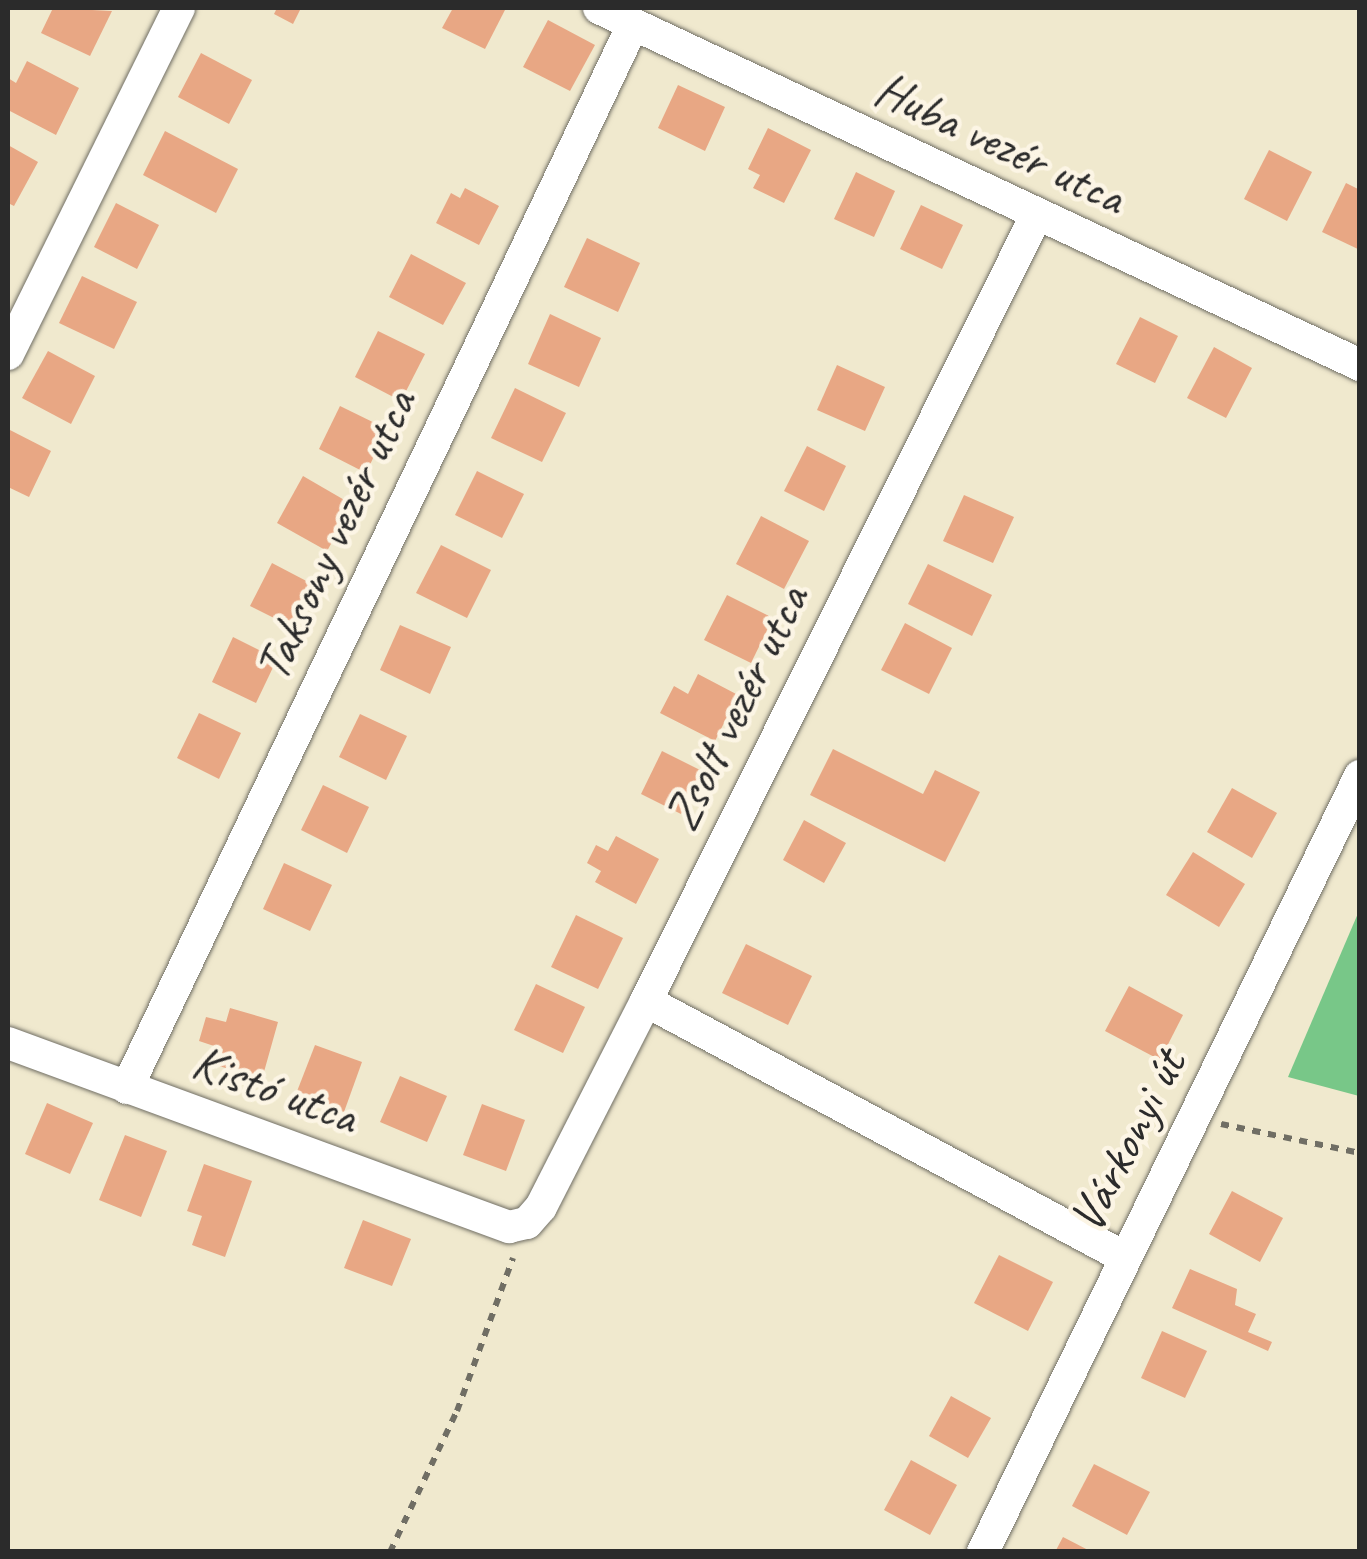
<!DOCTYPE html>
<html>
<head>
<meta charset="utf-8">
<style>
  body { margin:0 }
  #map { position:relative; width:1367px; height:1559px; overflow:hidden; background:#f0e9ce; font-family:Caveat,sans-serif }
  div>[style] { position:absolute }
  .green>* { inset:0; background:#78c788 }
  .building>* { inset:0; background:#e8a784 }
  .path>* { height:6px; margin-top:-3px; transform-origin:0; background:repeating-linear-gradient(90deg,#706e64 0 8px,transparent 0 16px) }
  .roads { filter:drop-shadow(0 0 2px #706e64) drop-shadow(0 0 2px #706e64) }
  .minor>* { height:32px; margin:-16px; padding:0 16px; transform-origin:16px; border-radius:16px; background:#fff }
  span { translate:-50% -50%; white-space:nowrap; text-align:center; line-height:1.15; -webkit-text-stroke:9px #fcf5e5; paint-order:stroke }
  .street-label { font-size:50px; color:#2b2b2b }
  .frame { position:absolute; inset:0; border:10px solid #2b2b2b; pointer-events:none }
</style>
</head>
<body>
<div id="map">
  <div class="green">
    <div style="clip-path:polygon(1359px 911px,1359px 1096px,1288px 1077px)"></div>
  </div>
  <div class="building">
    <div style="clip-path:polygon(53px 8px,112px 11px,90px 56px,41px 33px)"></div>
    <div style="clip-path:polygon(277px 8px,301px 8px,293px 24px,274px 14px)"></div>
    <div style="clip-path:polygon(453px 8px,506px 8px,485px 49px,442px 28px)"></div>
    <div style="clip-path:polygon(548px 20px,595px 45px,570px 91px,523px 67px)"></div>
    <div style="clip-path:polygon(201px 53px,252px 80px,229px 124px,178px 97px)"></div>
    <div style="clip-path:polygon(27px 61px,79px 88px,56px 135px,8px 110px,8px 78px,16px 83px)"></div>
    <div style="clip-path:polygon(678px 85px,725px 107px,705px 151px,658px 128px)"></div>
    <div style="clip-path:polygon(768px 128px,811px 150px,784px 203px,753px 188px,760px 175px,748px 169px)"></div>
    <div style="clip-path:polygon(165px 131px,238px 169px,216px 213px,143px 175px)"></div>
    <div style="clip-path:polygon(8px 145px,38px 162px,14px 206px,8px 203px)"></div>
    <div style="clip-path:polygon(1269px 150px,1312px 172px,1287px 221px,1244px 199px)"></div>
    <div style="clip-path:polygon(856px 172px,895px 191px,874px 237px,834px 219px)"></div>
    <div style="clip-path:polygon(1346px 183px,1360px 190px,1360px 250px,1322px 232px)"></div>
    <div style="clip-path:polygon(465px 188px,499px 206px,479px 245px,436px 223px,451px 193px,460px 198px)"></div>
    <div style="clip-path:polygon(116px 203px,159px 225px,137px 269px,94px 247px)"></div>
    <div style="clip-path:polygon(921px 205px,963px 225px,942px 269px,900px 249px)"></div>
    <div style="clip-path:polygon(587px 238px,640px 263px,618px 312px,564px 287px)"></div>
    <div style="clip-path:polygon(411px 254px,466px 283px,443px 325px,389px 297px)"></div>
    <div style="clip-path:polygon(82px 276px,137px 302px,114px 349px,59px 323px)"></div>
    <div style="clip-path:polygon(550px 314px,601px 338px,579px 387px,528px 364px)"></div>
    <div style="clip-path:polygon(1140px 317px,1178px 336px,1155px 383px,1116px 364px)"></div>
    <div style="clip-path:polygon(378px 331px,425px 354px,401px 401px,355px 377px)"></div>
    <div style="clip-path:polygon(1214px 347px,1252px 368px,1226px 418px,1187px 398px)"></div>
    <div style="clip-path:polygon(48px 351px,95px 376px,71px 424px,22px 398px)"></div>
    <div style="clip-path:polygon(837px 365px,885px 387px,865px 431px,817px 410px)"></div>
    <div style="clip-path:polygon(515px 388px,566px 413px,542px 462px,491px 438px)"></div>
    <div style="clip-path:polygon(340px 406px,387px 429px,366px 473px,319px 449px)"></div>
    <div style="clip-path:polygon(8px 429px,51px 451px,29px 497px,8px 487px)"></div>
    <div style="clip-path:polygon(807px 446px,846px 466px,824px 511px,784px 491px)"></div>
    <div style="clip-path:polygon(477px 471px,524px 494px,502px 538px,455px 515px)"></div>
    <div style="clip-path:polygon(303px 476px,353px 505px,327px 551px,277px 523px)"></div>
    <div style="clip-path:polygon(964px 495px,1014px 517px,993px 563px,943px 541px)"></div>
    <div style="clip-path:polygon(761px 516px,809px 541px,784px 589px,736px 564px)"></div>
    <div style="clip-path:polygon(441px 545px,491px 570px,467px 618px,416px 593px)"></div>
    <div style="clip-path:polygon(272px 563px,314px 585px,292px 627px,250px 606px)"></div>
    <div style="clip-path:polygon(928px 564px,992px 595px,972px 636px,908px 604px)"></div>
    <div style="clip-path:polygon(727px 595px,773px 618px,751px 663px,704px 640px)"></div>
    <div style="clip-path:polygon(905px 623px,952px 648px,929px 694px,881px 670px)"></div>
    <div style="clip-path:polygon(400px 625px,451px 647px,430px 694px,380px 670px)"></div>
    <div style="clip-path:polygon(233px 637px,277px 659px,256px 703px,212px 682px)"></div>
    <div style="clip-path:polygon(698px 674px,738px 695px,715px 741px,660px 713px,674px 686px,688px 694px)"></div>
    <div style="clip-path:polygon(199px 713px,241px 733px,219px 779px,177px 758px)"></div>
    <div style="clip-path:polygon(360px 714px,407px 736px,386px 780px,339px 757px)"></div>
    <div style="clip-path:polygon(833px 749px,923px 794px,935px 770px,980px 792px,945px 862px,810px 795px)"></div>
    <div style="clip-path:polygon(662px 751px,702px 771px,681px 814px,641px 794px)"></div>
    <div style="clip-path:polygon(323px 785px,369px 807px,347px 853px,301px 830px)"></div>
    <div style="clip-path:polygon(1232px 788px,1277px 813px,1252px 858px,1207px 832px)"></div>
    <div style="clip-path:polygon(804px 820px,846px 843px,824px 883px,783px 860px)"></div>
    <div style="clip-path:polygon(616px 836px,659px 859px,636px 904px,595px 882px,601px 871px,587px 863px,596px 845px,608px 851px)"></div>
    <div style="clip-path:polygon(1193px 852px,1245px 884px,1219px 927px,1166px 895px)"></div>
    <div style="clip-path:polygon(284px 863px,332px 885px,310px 931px,263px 909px)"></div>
    <div style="clip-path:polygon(576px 915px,623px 938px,598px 989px,551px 967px)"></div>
    <div style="clip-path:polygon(746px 944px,812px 976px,788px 1025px,722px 993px)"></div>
    <div style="clip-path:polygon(536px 984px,585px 1007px,563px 1053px,514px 1030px)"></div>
    <div style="clip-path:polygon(1129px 986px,1183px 1015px,1160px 1060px,1105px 1031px)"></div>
    <div style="clip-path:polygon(230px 1008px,278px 1022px,262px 1079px,219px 1066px,223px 1049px,199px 1041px,206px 1017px,226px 1022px)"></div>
    <div style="clip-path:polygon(315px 1045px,362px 1062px,344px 1112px,296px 1094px)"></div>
    <div style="clip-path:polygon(400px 1076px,447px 1096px,427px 1142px,380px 1122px)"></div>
    <div style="clip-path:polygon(47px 1103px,93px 1123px,70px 1174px,25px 1154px)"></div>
    <div style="clip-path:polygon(482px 1104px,525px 1120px,506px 1171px,463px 1155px)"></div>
    <div style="clip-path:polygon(125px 1135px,167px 1151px,141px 1217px,99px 1200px)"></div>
    <div style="clip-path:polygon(204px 1164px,252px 1181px,225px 1257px,192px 1245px,202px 1216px,187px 1211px)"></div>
    <div style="clip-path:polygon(1232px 1191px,1283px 1218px,1260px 1262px,1209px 1234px)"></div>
    <div style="clip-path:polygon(363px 1220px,411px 1239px,392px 1286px,344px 1268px)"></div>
    <div style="clip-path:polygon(999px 1255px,1053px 1282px,1028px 1331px,974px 1303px)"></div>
    <div style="clip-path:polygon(1190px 1269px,1237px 1289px,1235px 1305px,1256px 1314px,1248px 1332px,1272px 1342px,1268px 1351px,1172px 1308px)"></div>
    <div style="clip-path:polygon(1162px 1331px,1207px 1351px,1185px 1398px,1141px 1378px)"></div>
    <div style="clip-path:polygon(951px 1396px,991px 1418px,968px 1458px,929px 1436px)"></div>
    <div style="clip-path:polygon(911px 1460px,957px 1485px,930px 1535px,884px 1510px)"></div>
    <div style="clip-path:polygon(1094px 1464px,1150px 1492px,1127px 1535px,1072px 1506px)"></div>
    <div style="clip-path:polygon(1063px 1537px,1092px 1552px,1055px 1552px)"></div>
  </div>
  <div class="path">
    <div style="left:1221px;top:1124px;width:142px;rotate:11.8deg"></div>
    <div style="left:390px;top:1552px;width:156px;rotate:-64.6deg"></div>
    <div style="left:457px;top:1411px;width:163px;rotate:-69.9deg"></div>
  </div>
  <div class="roads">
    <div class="minor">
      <div style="left:599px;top:8px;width:841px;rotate:25.13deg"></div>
      <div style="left:8px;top:354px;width:386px;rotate:-63.7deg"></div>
      <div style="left:646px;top:1001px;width:542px;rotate:28.17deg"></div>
      <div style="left:8px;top:1043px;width:534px;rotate:20.17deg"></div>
      <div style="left:509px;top:1227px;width:18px;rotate:-13deg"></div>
      <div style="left:527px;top:1223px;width:21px;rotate:-49deg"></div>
      <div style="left:541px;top:1207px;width:231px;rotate:-63deg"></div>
      <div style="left:646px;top:1001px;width:877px;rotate:-63.58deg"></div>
      <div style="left:127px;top:1088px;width:1177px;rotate:-64.55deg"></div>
      <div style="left:983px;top:1552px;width:863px;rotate:-64.09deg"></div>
    </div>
  </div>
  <div class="street-label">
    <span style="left:1000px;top:143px;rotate:25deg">Huba vezér utca</span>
    <span style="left:335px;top:535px;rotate:-65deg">Taksony vezér utca</span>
    <span style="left:736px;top:708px;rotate:-64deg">Zsolt vezér utca</span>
    <span style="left:275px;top:1089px;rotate:20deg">Kistó utca</span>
    <span style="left:1127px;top:1141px;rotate:-63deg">Várkonyi út</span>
  </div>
  <div class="frame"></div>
</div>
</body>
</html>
